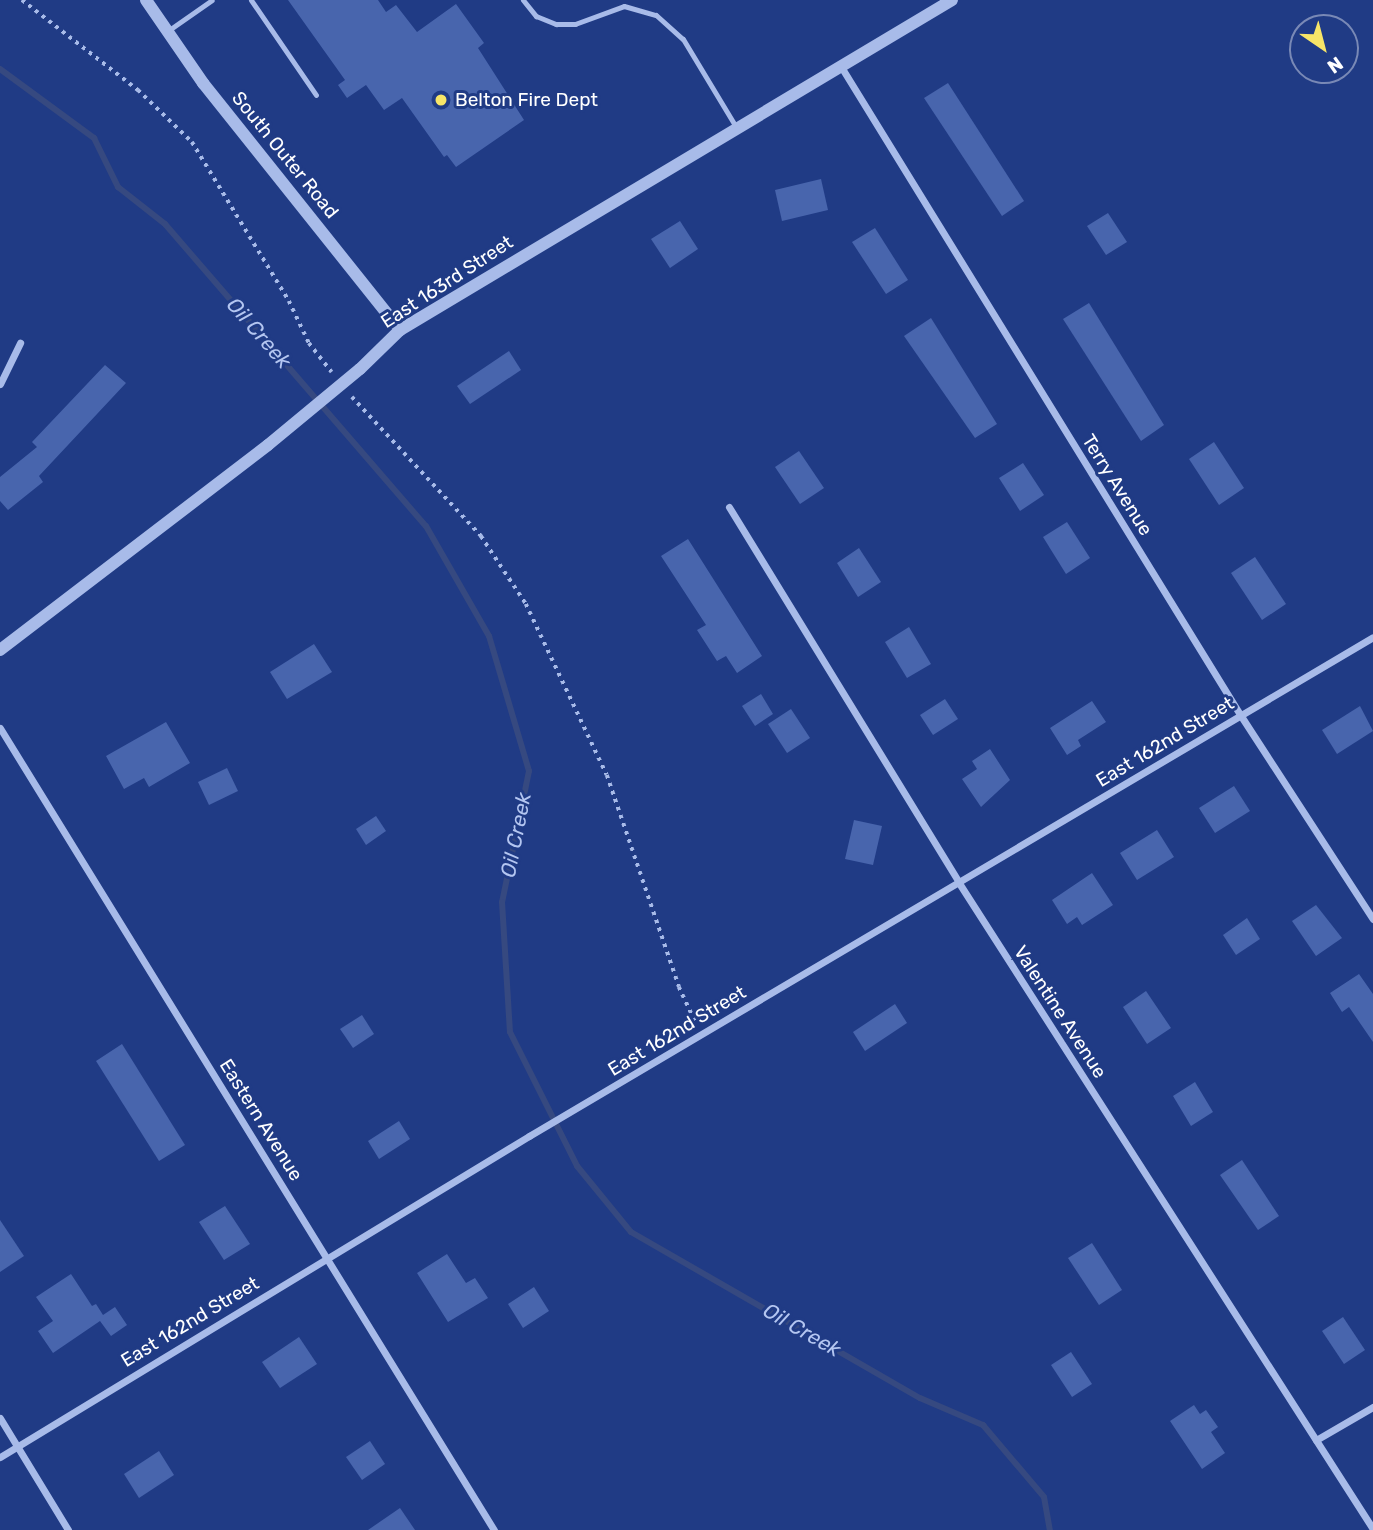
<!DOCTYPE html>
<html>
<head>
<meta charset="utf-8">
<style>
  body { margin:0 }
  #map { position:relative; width:1373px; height:1530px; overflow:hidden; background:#203b85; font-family:Rubik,sans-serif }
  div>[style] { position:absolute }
  .stream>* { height:6px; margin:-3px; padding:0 3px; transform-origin:3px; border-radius:3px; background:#364980 }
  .building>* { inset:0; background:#4865ad }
  .path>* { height:3.5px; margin-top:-1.75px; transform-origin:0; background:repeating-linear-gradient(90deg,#a8bbe9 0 3.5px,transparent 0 8.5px) }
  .service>* { height:5px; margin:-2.5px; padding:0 2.5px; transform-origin:2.5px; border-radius:2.5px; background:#a8bbe9 }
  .minor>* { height:7px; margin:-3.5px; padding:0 3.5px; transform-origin:3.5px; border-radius:3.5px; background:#a8bbe9 }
  .tertiary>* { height:12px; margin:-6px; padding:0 6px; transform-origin:6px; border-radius:6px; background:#a8bbe9 }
  .tertiary-bridge>* { height:12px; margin:-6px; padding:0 6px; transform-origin:6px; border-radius:6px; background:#a8bbe9 }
  .dots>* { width:19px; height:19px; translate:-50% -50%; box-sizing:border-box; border:4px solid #203b85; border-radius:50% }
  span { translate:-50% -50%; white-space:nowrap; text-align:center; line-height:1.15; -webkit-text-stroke:6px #203b85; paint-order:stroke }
  .poi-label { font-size:19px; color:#fff }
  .left { translate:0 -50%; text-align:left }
  .street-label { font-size:19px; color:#fff }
  .water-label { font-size:21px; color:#b4c6f1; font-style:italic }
  .north { position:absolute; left:1289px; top:14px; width:70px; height:70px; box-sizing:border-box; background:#203b85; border:2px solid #7989b6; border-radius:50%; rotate:145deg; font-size:19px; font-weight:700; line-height:28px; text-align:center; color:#fff }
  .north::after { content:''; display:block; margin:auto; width:24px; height:32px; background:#f7e568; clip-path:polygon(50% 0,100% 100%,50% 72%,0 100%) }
</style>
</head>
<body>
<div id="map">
  <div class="stream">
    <div style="left:0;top:69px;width:117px;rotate:36.3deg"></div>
    <div style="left:94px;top:138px;width:55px;rotate:63.9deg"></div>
    <div style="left:118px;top:187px;width:60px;rotate:38.2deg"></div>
    <div style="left:165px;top:224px;width:399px;rotate:49.2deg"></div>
    <div style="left:426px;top:526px;width:127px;rotate:60.2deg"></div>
    <div style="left:489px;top:636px;width:141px;rotate:73.5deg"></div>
    <div style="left:529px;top:771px;width:134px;rotate:101.6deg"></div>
    <div style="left:502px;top:902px;width:130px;rotate:86.5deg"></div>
    <div style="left:510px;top:1032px;width:150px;rotate:63.4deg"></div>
    <div style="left:577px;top:1166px;width:85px;rotate:50.7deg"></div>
    <div style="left:631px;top:1232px;width:333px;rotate:29.9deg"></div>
    <div style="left:920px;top:1398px;width:69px;rotate:23.2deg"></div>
    <div style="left:983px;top:1425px;width:94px;rotate:49.7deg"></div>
    <div style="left:1044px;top:1497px;width:34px;rotate:80deg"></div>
  </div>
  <div class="building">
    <div style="clip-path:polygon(288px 0,378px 0,386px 12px,396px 5px,417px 32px,456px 4px,484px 43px,478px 48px,524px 120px,456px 167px,447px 155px,444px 157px,402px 98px,384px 110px,366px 85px,347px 98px,338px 85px,345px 80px)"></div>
    <div style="clip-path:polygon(948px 83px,1024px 201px,1002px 216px,924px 98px)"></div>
    <div style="clip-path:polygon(821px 179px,828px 210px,782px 221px,775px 190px)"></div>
    <div style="clip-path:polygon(1108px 213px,1127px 242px,1106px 255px,1087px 226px)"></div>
    <div style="clip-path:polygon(680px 221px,698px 249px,670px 268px,651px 239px)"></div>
    <div style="clip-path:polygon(875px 228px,908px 280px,886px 294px,852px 242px)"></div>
    <div style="clip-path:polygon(1089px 303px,1164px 425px,1141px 441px,1063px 319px)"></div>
    <div style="clip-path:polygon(931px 318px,997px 424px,975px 438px,904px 336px)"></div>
    <div style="clip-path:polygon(509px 351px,521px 370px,470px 404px,457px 386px)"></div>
    <div style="clip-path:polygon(105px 365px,126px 383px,39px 476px,43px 482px,8px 510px,0 501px,0 477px,37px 447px,32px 442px)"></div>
    <div style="clip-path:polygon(1214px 442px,1244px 488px,1219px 505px,1189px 459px)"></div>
    <div style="clip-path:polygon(799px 451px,824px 488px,800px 504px,775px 467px)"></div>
    <div style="clip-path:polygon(1023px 463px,1044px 495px,1020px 511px,999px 478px)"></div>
    <div style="clip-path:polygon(1067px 522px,1090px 558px,1066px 574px,1043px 537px)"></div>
    <div style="clip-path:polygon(688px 539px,762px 656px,737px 673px,726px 656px,717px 661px,697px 630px,706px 625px,661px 556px)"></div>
    <div style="clip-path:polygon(859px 548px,881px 582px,858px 597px,837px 563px)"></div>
    <div style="clip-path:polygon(1255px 557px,1286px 604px,1262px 620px,1231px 573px)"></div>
    <div style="clip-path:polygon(909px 627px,931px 664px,907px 678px,885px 642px)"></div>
    <div style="clip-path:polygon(314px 644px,332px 672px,287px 699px,270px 672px)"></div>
    <div style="clip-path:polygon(761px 694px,773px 714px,755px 726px,742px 706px)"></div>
    <div style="clip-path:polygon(945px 699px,958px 719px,933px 735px,920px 715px)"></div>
    <div style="clip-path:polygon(1092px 701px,1106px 722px,1078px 740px,1081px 746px,1067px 755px,1050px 728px)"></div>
    <div style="clip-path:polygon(1360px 706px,1373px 731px,1337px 754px,1322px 730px)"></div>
    <div style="clip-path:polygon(791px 709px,810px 738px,787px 753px,768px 724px)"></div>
    <div style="clip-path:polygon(166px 722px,190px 763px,149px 787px,144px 778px,124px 789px,106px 756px)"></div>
    <div style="clip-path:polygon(990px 749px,1010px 780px,981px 807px,962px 779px,977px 769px,972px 761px)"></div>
    <div style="clip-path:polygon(227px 768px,238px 791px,209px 805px,198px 782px)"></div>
    <div style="clip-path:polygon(1234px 786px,1250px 811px,1215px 833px,1199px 808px)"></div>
    <div style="clip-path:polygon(376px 816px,386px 831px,366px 845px,356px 829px)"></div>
    <div style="clip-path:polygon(854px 820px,882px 826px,873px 865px,845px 859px)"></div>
    <div style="clip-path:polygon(1157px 830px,1174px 857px,1137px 880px,1120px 853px)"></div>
    <div style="clip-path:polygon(1092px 873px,1113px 905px,1082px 925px,1077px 917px,1067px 924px,1052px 900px)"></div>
    <div style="clip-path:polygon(1316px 905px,1342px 938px,1316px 956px,1292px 921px)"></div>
    <div style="clip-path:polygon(1247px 918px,1260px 939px,1236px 955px,1223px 935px)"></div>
    <div style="clip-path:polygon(1359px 974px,1373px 994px,1373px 1042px,1349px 1007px,1342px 1012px,1330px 993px)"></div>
    <div style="clip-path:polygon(1146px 991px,1171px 1028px,1147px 1044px,1123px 1007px)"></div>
    <div style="clip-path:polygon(895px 1004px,907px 1023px,865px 1051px,853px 1032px)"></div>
    <div style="clip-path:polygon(362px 1015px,374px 1034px,353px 1048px,340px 1029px)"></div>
    <div style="clip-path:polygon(122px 1044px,185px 1145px,159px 1161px,96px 1061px)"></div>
    <div style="clip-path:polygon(1195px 1082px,1213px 1112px,1191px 1126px,1173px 1096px)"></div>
    <div style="clip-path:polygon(399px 1121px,410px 1139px,379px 1159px,368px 1141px)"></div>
    <div style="clip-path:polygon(1242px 1160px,1279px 1216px,1258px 1230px,1220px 1175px)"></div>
    <div style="clip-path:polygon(225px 1206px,250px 1244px,224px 1260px,199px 1222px)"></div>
    <div style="clip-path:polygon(0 1220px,24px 1256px,0 1272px)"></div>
    <div style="clip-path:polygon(1092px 1243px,1122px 1290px,1099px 1305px,1068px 1258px)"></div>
    <div style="clip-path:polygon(447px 1254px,466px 1283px,475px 1278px,488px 1298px,448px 1322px,417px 1273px)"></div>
    <div style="clip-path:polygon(71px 1274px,92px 1306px,96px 1304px,103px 1315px,115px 1307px,127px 1325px,111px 1336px,100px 1321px,53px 1353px,38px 1331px,53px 1321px,36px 1297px)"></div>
    <div style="clip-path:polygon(534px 1287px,549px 1311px,523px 1328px,508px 1304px)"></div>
    <div style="clip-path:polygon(1343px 1317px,1365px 1350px,1344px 1364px,1322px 1331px)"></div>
    <div style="clip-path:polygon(299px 1337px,317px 1364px,280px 1388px,262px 1362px)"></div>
    <div style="clip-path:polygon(1071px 1352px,1092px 1384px,1072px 1397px,1051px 1365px)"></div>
    <div style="clip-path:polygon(1194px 1405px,1200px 1414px,1206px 1410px,1218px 1427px,1211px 1432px,1225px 1453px,1202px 1469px,1170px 1421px)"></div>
    <div style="clip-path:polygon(370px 1441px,385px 1464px,362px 1480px,346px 1457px)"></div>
    <div style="clip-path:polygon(159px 1451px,174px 1475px,139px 1498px,124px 1474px)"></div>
    <div style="clip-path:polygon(400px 1508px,415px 1530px,368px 1530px)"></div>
  </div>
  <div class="path">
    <div style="left:22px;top:0;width:147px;rotate:37.8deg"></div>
    <div style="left:138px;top:90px;width:75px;rotate:43.9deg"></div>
    <div style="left:192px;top:142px;width:186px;rotate:58.6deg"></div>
    <div style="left:289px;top:301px;width:47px;rotate:64.5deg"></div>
    <div style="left:309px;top:343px;width:37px;rotate:52deg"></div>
    <div style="left:352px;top:397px;width:190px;rotate:47.1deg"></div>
    <div style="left:481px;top:536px;width:82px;rotate:56.5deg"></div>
    <div style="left:526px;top:604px;width:189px;rotate:64.7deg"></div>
    <div style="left:607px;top:775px;width:224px;rotate:71.2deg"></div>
    <div style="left:679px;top:987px;width:38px;rotate:65deg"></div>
  </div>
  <div class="service">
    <div style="left:251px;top:0;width:115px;rotate:55.6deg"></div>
    <div style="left:523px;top:0;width:21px;rotate:51deg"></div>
    <div style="left:536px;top:16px;width:22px;rotate:22deg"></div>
    <div style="left:556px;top:24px;width:19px"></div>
    <div style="left:575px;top:24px;width:52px;rotate:-20.2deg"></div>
    <div style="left:624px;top:6px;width:33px;rotate:16deg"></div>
    <div style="left:656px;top:15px;width:36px;rotate:42deg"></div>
    <div style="left:683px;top:39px;width:103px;rotate:58.9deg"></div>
    <div style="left:169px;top:30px;width:52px;rotate:-34.9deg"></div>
  </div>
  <div class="minor">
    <div style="left:840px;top:65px;width:765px;rotate:58.37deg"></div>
    <div style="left:1241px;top:716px;width:242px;rotate:57deg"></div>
    <div style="left:0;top:384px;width:46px;rotate:-64deg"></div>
    <div style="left:729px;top:507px;width:441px;rotate:58.5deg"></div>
    <div style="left:959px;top:883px;width:767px;rotate:57.35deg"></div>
    <div style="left:0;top:728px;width:942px;rotate:58.37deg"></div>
    <div style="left:0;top:1418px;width:131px;rotate:58.7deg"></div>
    <div style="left:1316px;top:1440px;width:66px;rotate:-30.1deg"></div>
    <div style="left:0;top:1457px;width:619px;rotate:-31.25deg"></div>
    <div style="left:529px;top:1136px;width:980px;rotate:-30.59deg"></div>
  </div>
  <div class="tertiary">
    <div style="left:146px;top:0;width:101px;rotate:55.5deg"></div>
    <div style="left:203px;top:83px;width:316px;rotate:51.4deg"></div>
    <div style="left:360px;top:369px;width:56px;rotate:-44.3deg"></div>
    <div style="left:400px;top:330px;width:643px;rotate:-30.87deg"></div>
    <div style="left:0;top:650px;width:337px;rotate:-37.4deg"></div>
  </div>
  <div class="tertiary-bridge">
    <div style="left:268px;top:445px;width:119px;rotate:-39.6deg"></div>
  </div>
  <div class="dots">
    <div style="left:441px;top:100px;background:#f7e568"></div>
  </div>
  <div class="poi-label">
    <span class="left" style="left:455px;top:100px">Belton Fire Dept</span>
  </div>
  <div class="street-label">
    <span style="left:285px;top:155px;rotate:51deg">South Outer Road</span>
    <span style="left:447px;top:282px;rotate:-33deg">East 163rd Street</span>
    <span style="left:1117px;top:485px;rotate:58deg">Terry Avenue</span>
    <span style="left:1165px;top:742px;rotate:-31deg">East 162nd Street</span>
    <span style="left:1060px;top:1012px;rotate:57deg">Valentine Avenue</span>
    <span style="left:677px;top:1031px;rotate:-31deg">East 162nd Street</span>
    <span style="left:261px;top:1120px;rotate:58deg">Eastern Avenue</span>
    <span style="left:190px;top:1322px;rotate:-31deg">East 162nd Street</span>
  </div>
  <div class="water-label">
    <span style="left:259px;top:333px;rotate:49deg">Oil Creek</span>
    <span style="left:516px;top:835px;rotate:-79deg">Oil Creek</span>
    <span style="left:802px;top:1330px;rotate:30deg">Oil Creek</span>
  </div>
  <div class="north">N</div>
</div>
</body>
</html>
